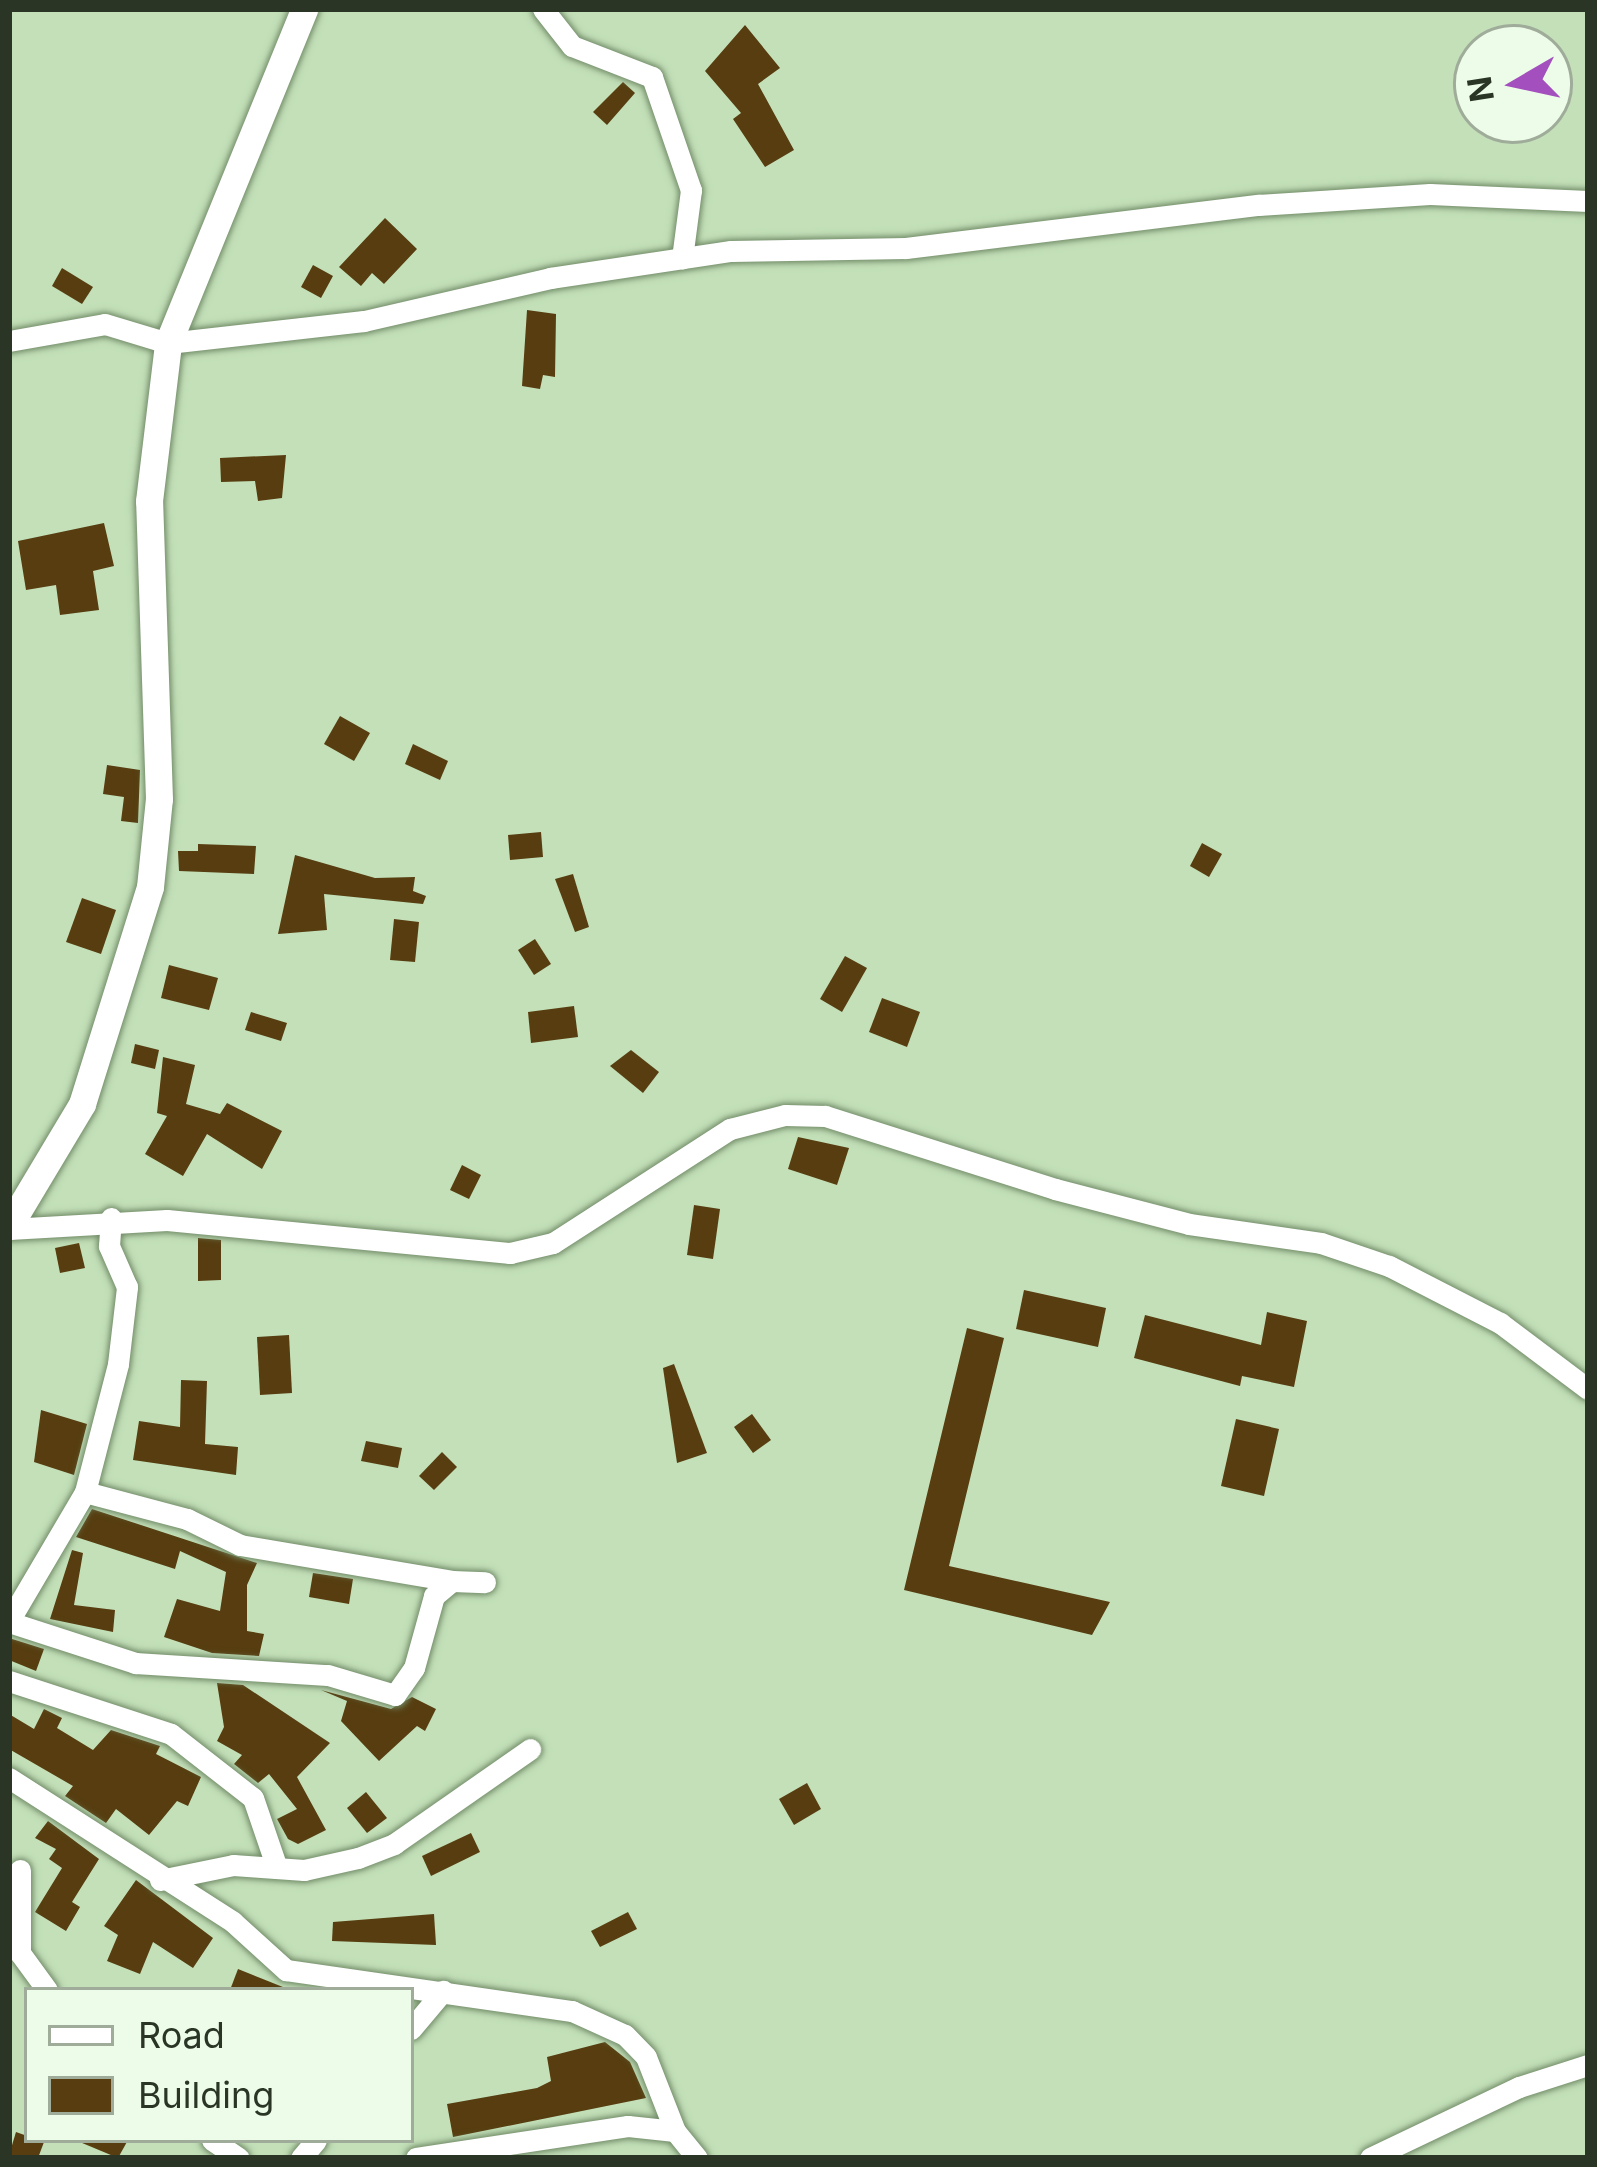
<!DOCTYPE html>
<html>
<head>
<meta charset="utf-8">
<style>
  body { margin:0 }
  #map { position:relative; width:1597px; height:2167px; overflow:hidden; background:#c3e0b9; font-family:Inter,sans-serif }
  div>[style] { position:absolute }
  .building>* { inset:0; background:#573d10 }
  .roads { filter:drop-shadow(0 0 3px #728c68) drop-shadow(0 0 3px #728c68) }
  .street>* { height:21px; margin:-10.5px; padding:0 10.5px; transform-origin:10.5px; border-radius:10.5px; background:#fff }
  .secondary>* { height:27px; margin:-13.5px; padding:0 13.5px; transform-origin:13.5px; border-radius:13.5px; background:#fff }
  span { translate:-50% -50%; white-space:nowrap; text-align:center; line-height:1.15; -webkit-text-stroke:12px #edfce8; paint-order:stroke }
  .frame { position:absolute; inset:0; border:12px solid #2a3526; pointer-events:none }
  .legend { position:absolute; left:24px; top:1987px; width:390px; height:156px; box-sizing:border-box; background:#edfce8; border:3px solid #9fac9a; margin:0; padding:15px 21px; list-style:none; font-size:36px; color:#2a3526 }
  .legend li { display:flex; align-items:center; gap:24px; height:60px }
  .legend b { width:60px; border:3px solid #9fac9a }
  .north { position:absolute; left:1453px; top:24px; width:120px; height:120px; box-sizing:border-box; background:#edfce8; border:3px solid #9fac9a; border-radius:50%; rotate:261deg; font-size:33px; font-weight:700; line-height:48px; text-align:center; color:#2a3526 }
  .north::after { content:''; display:block; margin:auto; width:42px; height:54px; background:#a34fbe; clip-path:polygon(50% 0,100% 100%,50% 72%,0 100%) }
</style>
</head>
<body>
<div id="map">
  <div class="building">
    <div style="clip-path:polygon(745px 25px,780px 68px,758px 84px,794px 150px,765px 167px,733px 119px,741px 113px,705px 71px)"></div>
    <div style="clip-path:polygon(623px 82px,635px 93px,607px 125px,593px 112px)"></div>
    <div style="clip-path:polygon(385px 218px,417px 249px,384px 284px,372px 273px,361px 286px,339px 267px)"></div>
    <div style="clip-path:polygon(313px 265px,333px 276px,321px 298px,301px 287px)"></div>
    <div style="clip-path:polygon(62px 268px,93px 287px,82px 304px,52px 286px)"></div>
    <div style="clip-path:polygon(527px 310px,556px 314px,555px 377px,543px 375px,540px 389px,522px 386px)"></div>
    <div style="clip-path:polygon(286px 455px,282px 498px,258px 501px,255px 481px,221px 482px,220px 458px)"></div>
    <div style="clip-path:polygon(104px 523px,114px 566px,93px 571px,99px 610px,60px 615px,56px 585px,26px 590px,18px 541px)"></div>
    <div style="clip-path:polygon(340px 716px,370px 733px,354px 761px,324px 744px)"></div>
    <div style="clip-path:polygon(413px 744px,448px 761px,440px 780px,405px 764px)"></div>
    <div style="clip-path:polygon(107px 765px,140px 770px,138px 823px,121px 821px,124px 797px,103px 794px)"></div>
    <div style="clip-path:polygon(541px 832px,543px 857px,510px 860px,508px 835px)"></div>
    <div style="clip-path:polygon(1202px 843px,1222px 854px,1209px 877px,1190px 866px)"></div>
    <div style="clip-path:polygon(198px 844px,256px 846px,254px 874px,179px 871px,178px 851px,198px 851px)"></div>
    <div style="clip-path:polygon(295px 855px,375px 878px,415px 877px,413px 891px,426px 896px,423px 904px,324px 894px,327px 930px,278px 934px)"></div>
    <div style="clip-path:polygon(573px 874px,589px 927px,575px 932px,555px 879px)"></div>
    <div style="clip-path:polygon(82px 898px,116px 910px,101px 954px,66px 942px)"></div>
    <div style="clip-path:polygon(394px 919px,419px 922px,415px 962px,390px 960px)"></div>
    <div style="clip-path:polygon(535px 939px,551px 964px,534px 975px,518px 950px)"></div>
    <div style="clip-path:polygon(845px 956px,867px 968px,842px 1012px,820px 999px)"></div>
    <div style="clip-path:polygon(169px 965px,218px 978px,209px 1010px,161px 998px)"></div>
    <div style="clip-path:polygon(882px 998px,920px 1012px,907px 1047px,869px 1032px)"></div>
    <div style="clip-path:polygon(574px 1006px,578px 1037px,531px 1043px,528px 1012px)"></div>
    <div style="clip-path:polygon(251px 1012px,287px 1023px,281px 1041px,245px 1030px)"></div>
    <div style="clip-path:polygon(135px 1044px,159px 1050px,155px 1069px,131px 1063px)"></div>
    <div style="clip-path:polygon(631px 1050px,659px 1072px,643px 1093px,610px 1066px)"></div>
    <div style="clip-path:polygon(163px 1057px,195px 1065px,186px 1104px,220px 1114px,227px 1103px,282px 1131px,262px 1169px,207px 1134px,183px 1176px,145px 1154px,167px 1116px,157px 1113px)"></div>
    <div style="clip-path:polygon(798px 1137px,849px 1148px,837px 1185px,788px 1169px)"></div>
    <div style="clip-path:polygon(462px 1165px,481px 1175px,469px 1199px,450px 1190px)"></div>
    <div style="clip-path:polygon(694px 1205px,720px 1209px,713px 1259px,687px 1255px)"></div>
    <div style="clip-path:polygon(198px 1238px,221px 1240px,221px 1280px,198px 1281px)"></div>
    <div style="clip-path:polygon(79px 1243px,85px 1268px,60px 1273px,55px 1248px)"></div>
    <div style="clip-path:polygon(1024px 1290px,1106px 1308px,1098px 1347px,1016px 1329px)"></div>
    <div style="clip-path:polygon(1267px 1312px,1307px 1321px,1294px 1387px,1242px 1376px,1240px 1386px,1134px 1358px,1145px 1315px,1261px 1345px)"></div>
    <div style="clip-path:polygon(967px 1328px,1004px 1338px,949px 1566px,1110px 1602px,1092px 1635px,904px 1590px)"></div>
    <div style="clip-path:polygon(289px 1335px,292px 1393px,260px 1395px,257px 1337px)"></div>
    <div style="clip-path:polygon(674px 1364px,707px 1453px,677px 1463px,663px 1368px)"></div>
    <div style="clip-path:polygon(181px 1380px,207px 1381px,205px 1444px,238px 1447px,236px 1475px,133px 1460px,139px 1421px,180px 1427px)"></div>
    <div style="clip-path:polygon(41px 1410px,87px 1424px,74px 1475px,34px 1462px)"></div>
    <div style="clip-path:polygon(752px 1414px,771px 1440px,753px 1453px,734px 1427px)"></div>
    <div style="clip-path:polygon(1236px 1419px,1279px 1429px,1264px 1496px,1221px 1486px)"></div>
    <div style="clip-path:polygon(366px 1441px,402px 1448px,398px 1468px,361px 1461px)"></div>
    <div style="clip-path:polygon(442px 1452px,457px 1467px,434px 1490px,419px 1476px)"></div>
    <div style="clip-path:polygon(92px 1509px,257px 1563px,247px 1585px,247px 1631px,264px 1634px,259px 1656px,212px 1653px,164px 1637px,177px 1599px,220px 1611px,226px 1572px,180px 1551px,175px 1569px,76px 1537px)"></div>
    <div style="clip-path:polygon(72px 1550px,83px 1553px,74px 1605px,115px 1610px,113px 1632px,50px 1619px)"></div>
    <div style="clip-path:polygon(313px 1573px,353px 1579px,349px 1604px,309px 1597px)"></div>
    <div style="clip-path:polygon(9px 1638px,44px 1649px,36px 1671px,9px 1660px)"></div>
    <div style="clip-path:polygon(217px 1683px,243px 1685px,330px 1743px,297px 1777px,326px 1830px,298px 1844px,288px 1839px,277px 1819px,297px 1809px,269px 1774px,258px 1783px,234px 1764px,242px 1755px,217px 1741px,224px 1727px)"></div>
    <div style="clip-path:polygon(321px 1690px,391px 1709px,412px 1697px,436px 1709px,425px 1731px,417px 1726px,379px 1761px,341px 1721px,347px 1701px)"></div>
    <div style="clip-path:polygon(44px 1709px,62px 1718px,57px 1728px,93px 1750px,111px 1730px,160px 1746px,156px 1754px,201px 1777px,188px 1806px,177px 1801px,149px 1835px,116px 1809px,106px 1823px,65px 1796px,73px 1786px,9px 1749px,9px 1714px,34px 1729px)"></div>
    <div style="clip-path:polygon(807px 1783px,821px 1809px,794px 1825px,779px 1799px)"></div>
    <div style="clip-path:polygon(366px 1792px,387px 1818px,367px 1833px,347px 1808px)"></div>
    <div style="clip-path:polygon(48px 1821px,99px 1859px,72px 1902px,80px 1907px,66px 1931px,35px 1912px,62px 1868px,49px 1859px,56px 1849px,35px 1838px)"></div>
    <div style="clip-path:polygon(471px 1833px,480px 1852px,431px 1876px,422px 1856px)"></div>
    <div style="clip-path:polygon(136px 1880px,213px 1938px,193px 1968px,153px 1942px,140px 1974px,107px 1961px,118px 1935px,104px 1926px)"></div>
    <div style="clip-path:polygon(628px 1912px,637px 1929px,600px 1947px,591px 1931px)"></div>
    <div style="clip-path:polygon(434px 1914px,436px 1945px,332px 1941px,333px 1922px)"></div>
    <div style="clip-path:polygon(238px 1969px,288px 1989px,288px 1990px,230px 1990px)"></div>
    <div style="clip-path:polygon(605px 2042px,630px 2062px,646px 2098px,453px 2137px,447px 2104px,537px 2088px,551px 2081px,547px 2057px)"></div>
    <div style="clip-path:polygon(16px 2132px,44px 2142px,38px 2158px,9px 2155px)"></div>
    <div style="clip-path:polygon(75px 2140px,128px 2140px,118px 2158px)"></div>
  </div>
  <div class="roads">
    <div class="street">
      <div style="left:543px;top:9px;width:47px;rotate:51.9deg"></div>
      <div style="left:572px;top:46px;width:86px;rotate:21.2deg"></div>
      <div style="left:652px;top:77px;width:120px;rotate:71deg"></div>
      <div style="left:691px;top:190px;width:69px;rotate:97.5deg"></div>
      <div style="left:9px;top:341px;width:97px;rotate:-10deg"></div>
      <div style="left:105px;top:324px;width:66px;rotate:16.8deg"></div>
      <div style="left:168px;top:343px;width:197px;rotate:-6.4deg"></div>
      <div style="left:364px;top:321px;width:191px;rotate:-13deg"></div>
      <div style="left:550px;top:278px;width:183px;rotate:-8.5deg"></div>
      <div style="left:731px;top:251px;width:175px;rotate:-1deg"></div>
      <div style="left:906px;top:248px;width:355px;rotate:-7deg"></div>
      <div style="left:1258px;top:205px;width:172px;rotate:-3.7deg"></div>
      <div style="left:1430px;top:194px;width:158px;rotate:2.5deg"></div>
      <div style="left:9px;top:1229px;width:158px;rotate:-3.3deg"></div>
      <div style="left:167px;top:1220px;width:345px;rotate:5.5deg"></div>
      <div style="left:510px;top:1253px;width:44px;rotate:-13.1deg"></div>
      <div style="left:553px;top:1243px;width:211px;rotate:-32.8deg"></div>
      <div style="left:730px;top:1129px;width:57px;rotate:-14.3deg"></div>
      <div style="left:785px;top:1115px;width:40px;rotate:1.4deg"></div>
      <div style="left:825px;top:1116px;width:241px;rotate:17.6deg"></div>
      <div style="left:1055px;top:1189px;width:138px;rotate:14.6deg"></div>
      <div style="left:1189px;top:1224px;width:133px;rotate:8.2deg"></div>
      <div style="left:1321px;top:1243px;width:72px;rotate:18.7deg"></div>
      <div style="left:1389px;top:1266px;width:125px;rotate:27.2deg"></div>
      <div style="left:1500px;top:1323px;width:110px;rotate:36.9deg"></div>
      <div style="left:85px;top:1492px;width:106px;rotate:14.8deg"></div>
      <div style="left:187px;top:1519px;width:59px;rotate:26.1deg"></div>
      <div style="left:240px;top:1545px;width:215px;rotate:9.6deg"></div>
      <div style="left:9px;top:1621px;width:150px;rotate:-59.5deg"></div>
      <div style="left:85px;top:1492px;width:132px;rotate:-75.5deg"></div>
      <div style="left:118px;top:1364px;width:78px;rotate:-83.3deg"></div>
      <div style="left:127px;top:1287px;width:45px;rotate:-113.7deg"></div>
      <div style="left:109px;top:1246px;width:28px;rotate:-86deg"></div>
      <div style="left:9px;top:1622px;width:133px;rotate:18deg"></div>
      <div style="left:135px;top:1663px;width:193px;rotate:3.6deg"></div>
      <div style="left:328px;top:1675px;width:70px;rotate:16.6deg"></div>
      <div style="left:395px;top:1695px;width:33px;rotate:-55deg"></div>
      <div style="left:414px;top:1668px;width:75px;rotate:-74.5deg"></div>
      <div style="left:434px;top:1596px;width:23px;rotate:-40deg"></div>
      <div style="left:452px;top:1581px;width:33px;rotate:2deg"></div>
      <div style="left:9px;top:1681px;width:170px;rotate:18.1deg"></div>
      <div style="left:171px;top:1734px;width:104px;rotate:38deg"></div>
      <div style="left:253px;top:1798px;width:74px;rotate:71.1deg"></div>
      <div style="left:9px;top:1778px;width:266px;rotate:32.7deg"></div>
      <div style="left:233px;top:1922px;width:72px;rotate:42.2deg"></div>
      <div style="left:286px;top:1970px;width:289px;rotate:8.2deg"></div>
      <div style="left:572px;top:2011px;width:58px;rotate:24.4deg"></div>
      <div style="left:625px;top:2035px;width:30px;rotate:46deg"></div>
      <div style="left:646px;top:2057px;width:79px;rotate:68.6deg"></div>
      <div style="left:675px;top:2131px;width:35px;rotate:51deg"></div>
      <div style="left:20px;top:1870px;width:83px;rotate:90deg"></div>
      <div style="left:20px;top:1953px;width:46px;rotate:53.9deg"></div>
      <div style="left:160px;top:1880px;width:75px;rotate:-11.6deg"></div>
      <div style="left:233px;top:1865px;width:71px;rotate:4deg"></div>
      <div style="left:304px;top:1870px;width:55px;rotate:-12.5deg"></div>
      <div style="left:358px;top:1858px;width:39px;rotate:-21deg"></div>
      <div style="left:394px;top:1844px;width:166px;rotate:-34.9deg"></div>
      <div style="left:411px;top:2029px;width:50px;rotate:-49.9deg"></div>
      <div style="left:212px;top:2140px;width:32px;rotate:34deg"></div>
      <div style="left:301px;top:2158px;width:23px;rotate:-50deg"></div>
      <div style="left:416px;top:2158px;width:214px;rotate:-8.6deg"></div>
      <div style="left:628px;top:2126px;width:47px;rotate:6.1deg"></div>
      <div style="left:1370px;top:2158px;width:165px;rotate:-25.5deg"></div>
      <div style="left:1519px;top:2087px;width:72px;rotate:-17.7deg"></div>
    </div>
    <div class="secondary">
      <div style="left:9px;top:1226px;width:142px;rotate:-59.1deg"></div>
      <div style="left:82px;top:1104px;width:227px;rotate:-72.6deg"></div>
      <div style="left:150px;top:887px;width:88px;rotate:-84.2deg"></div>
      <div style="left:159px;top:799px;width:298px;rotate:-91.9deg"></div>
      <div style="left:149px;top:501px;width:159px;rotate:-83.1deg"></div>
      <div style="left:168px;top:343px;width:361px;rotate:-67.8deg"></div>
    </div>
  </div>
  <div class="frame"></div>
  <ul class="legend">
  <li><b style="height:15px;background:#fff"></b>Road</li>
  <li><b style="height:33px;background:#573d10"></b>Building</li>
  </ul>
  <div class="north">N</div>
</div>
</body>
</html>
